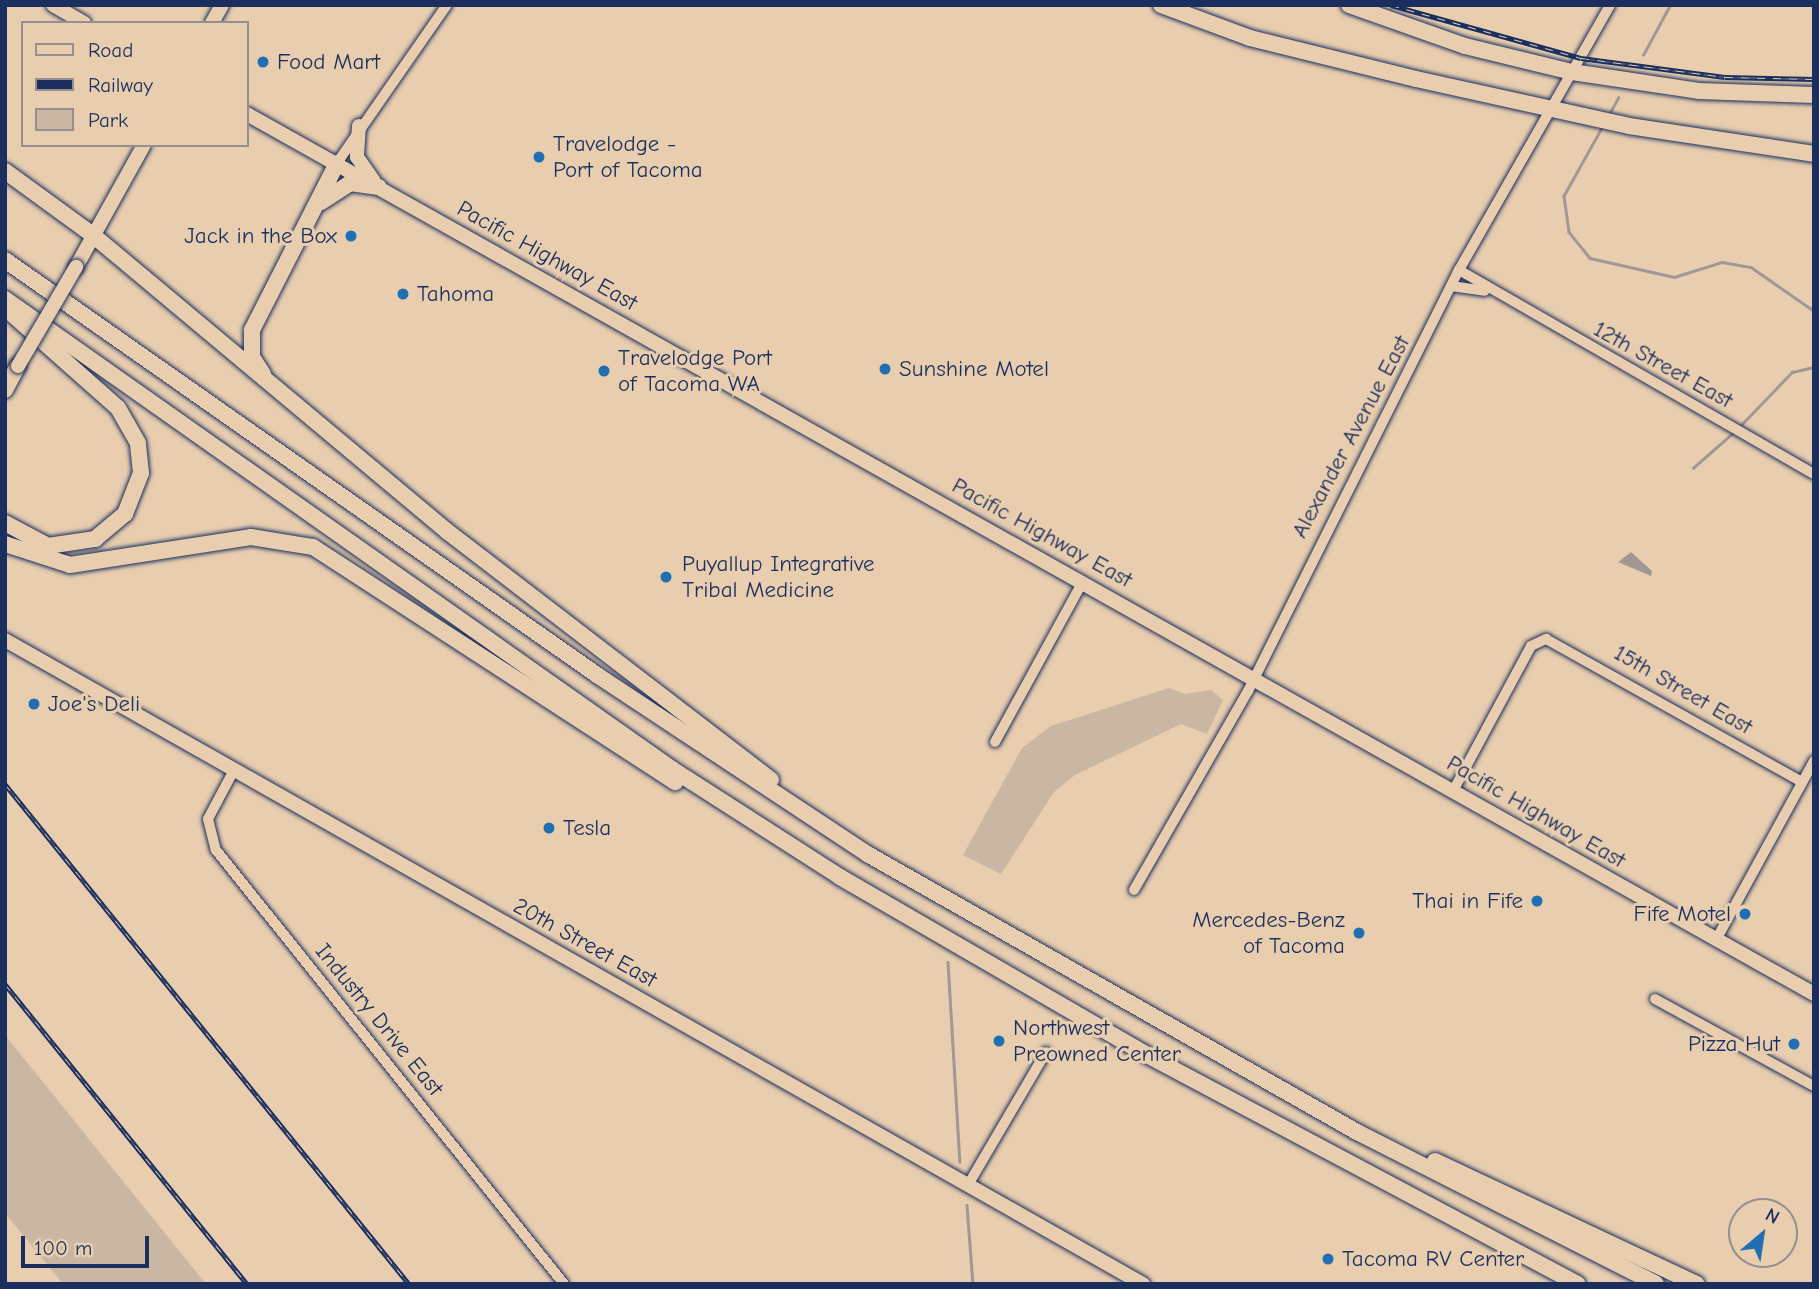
<!DOCTYPE html>
<html>
<head>
<meta charset="utf-8">
<style>
  body { margin:0 }
  #map { position:relative; width:1819px; height:1289px; overflow:hidden; background:#e8ceaf; font-family:"Comic Neue",sans-serif }
  div>[style] { position:absolute }
  .green>* { inset:0; background:#cab7a3 }
  .water>* { inset:0; background:#a19794 }
  .stream>* { height:2.5px; margin:-1.25px; padding:0 1.25px; transform-origin:1.25px; border-radius:1.25px; background:#a19794 }
  .roads { filter:drop-shadow(0 0 2px #1b2f5e) drop-shadow(0 0 2px #1b2f5e) }
  .minor>* { height:10px; margin:-5px; padding:0 5px; transform-origin:5px; border-radius:5px; background:#e8ceaf }
  .major>* { height:14px; margin:-7px; padding:0 7px; transform-origin:7px; border-radius:7px; background:#e8ceaf }
  .highway>* { height:16px; margin:-8px; padding:0 8px; transform-origin:8px; border-radius:8px; background:#e8ceaf }
  .rail>* { height:5px; margin-top:-2.5px; transform-origin:0; background:repeating-linear-gradient(90deg,#e8ceaf 0 8px,#1b2f5e 0 16px); box-sizing:border-box; border-block:2px solid #1b2f5e }
  .bridges { filter:drop-shadow(0 0 2px #1b2f5e) drop-shadow(0 0 2px #1b2f5e) }
  .major-bridge>* { height:14px; margin:-7px; padding:0 7px; transform-origin:7px; border-radius:7px; background:#e8ceaf }
  .dots>* { width:19px; height:19px; translate:-50% -50%; box-sizing:border-box; border:4px solid #e8ceaf; border-radius:50% }
  span { translate:-50% -50%; white-space:nowrap; text-align:center; line-height:1.15; -webkit-text-stroke:6px #e8ceaf; paint-order:stroke }
  .poi-label { font-size:23px; color:#1b2f5e }
  .left { translate:0 -50%; text-align:left }
  .right { translate:-100% -50%; text-align:right }
  .street-label { font-size:23px; color:#1b2f5e }
  .frame { position:absolute; inset:0; border:7px solid #1b2f5e; pointer-events:none }
  .legend { position:absolute; left:21px; top:21px; width:228px; height:126px; box-sizing:border-box; background:#e8ceaf; border:2px solid #968e8f; margin:0; padding:9px 12px; list-style:none; font-size:21px; color:#1b2f5e }
  .legend li { display:flex; align-items:center; gap:14px; height:35px }
  .legend b { width:35px; border:2px solid #968e8f }
  .north { position:absolute; left:1728px; top:1198px; width:70px; height:70px; box-sizing:border-box; background:#e8ceaf; border:2px solid #968e8f; border-radius:50%; rotate:29deg; font-size:19px; font-weight:700; line-height:28px; text-align:center; color:#1b2f5e }
  .north::after { content:''; display:block; margin:auto; width:24px; height:32px; background:#1f6fb2; clip-path:polygon(50% 0,100% 100%,50% 72%,0 100%) }
  .scale { position:absolute; left:21px; top:1236px; width:128px; height:32px; box-sizing:border-box; border:4px solid #1b2f5e; border-top:0; padding-left:9px; font-size:21px; line-height:24px; white-space:nowrap; color:#1b2f5e; -webkit-text-stroke:5px #e8ceaf; paint-order:stroke }
</style>
</head>
<body>
<div id="map">
  <div class="green">
    <div style="clip-path:polygon(1169px 688px,1185px 694px,1211px 690px,1223px 700px,1207px 734px,1181px 724px,1075px 775px,1054px 792px,1001px 874px,963px 855px,1022px 748px,1051px 726px)"></div>
    <div style="clip-path:polygon(5px 1035px,206px 1284px,63px 1284px,5px 1213px)"></div>
  </div>
  <div class="water">
    <div style="clip-path:polygon(1631px 552px,1652px 571px,1651px 576px,1618px 562px)"></div>
  </div>
  <div class="stream">
    <div style="left:1643px;top:55px;width:57px;rotate:-61.6deg"></div>
    <div style="left:1608px;top:116px;width:21px;rotate:-61deg"></div>
    <div style="left:1602px;top:128px;width:78px;rotate:119.2deg"></div>
    <div style="left:1564px;top:196px;width:36px;rotate:82deg"></div>
    <div style="left:1569px;top:232px;width:33px;rotate:51deg"></div>
    <div style="left:1590px;top:258px;width:86px;rotate:12.7deg"></div>
    <div style="left:1674px;top:277px;width:50px;rotate:-17.4deg"></div>
    <div style="left:1722px;top:262px;width:29px;rotate:10deg"></div>
    <div style="left:1751px;top:267px;width:77px;rotate:34.9deg"></div>
    <div style="left:1740px;top:426px;width:75px;rotate:-46.1deg"></div>
    <div style="left:1792px;top:372px;width:23px;rotate:-13deg"></div>
    <div style="left:1693px;top:468px;width:56px;rotate:-41.4deg"></div>
    <div style="left:948px;top:962px;width:200px;rotate:86.6deg"></div>
    <div style="left:967px;top:1205px;width:79px;rotate:85.7deg"></div>
  </div>
  <div class="roads">
    <div class="minor">
      <div style="left:337px;top:163px;width:193px;rotate:-55.2deg"></div>
      <div style="left:1459px;top:270px;width:409px;rotate:29.9deg"></div>
      <div style="left:1451px;top:286px;width:34px;rotate:8deg"></div>
      <div style="left:995px;top:742px;width:183px;rotate:-61.3deg"></div>
      <div style="left:234px;top:770px;width:55px;rotate:118deg"></div>
      <div style="left:208px;top:819px;width:32px;rotate:76deg"></div>
      <div style="left:216px;top:850px;width:556px;rotate:51.28deg"></div>
      <div style="left:1453px;top:791px;width:165px;rotate:-61.7deg"></div>
      <div style="left:1531px;top:646px;width:17px;rotate:-25deg"></div>
      <div style="left:1546px;top:639px;width:293px;rotate:29.2deg"></div>
      <div style="left:1134px;top:890px;width:229px;rotate:-60.2deg"></div>
      <div style="left:1248px;top:691px;width:471px;rotate:-63.4deg"></div>
      <div style="left:1459px;top:270px;width:305px;rotate:-60.3deg"></div>
      <div style="left:1716px;top:940px;width:204px;rotate:-61.3deg"></div>
      <div style="left:1655px;top:999px;width:181px;rotate:28.7deg"></div>
      <div style="left:968px;top:1185px;width:154px;rotate:-59.6deg"></div>
    </div>
    <div class="major">
      <div style="left:53px;top:5px;width:36px;rotate:30deg"></div>
      <div style="left:212px;top:23px;width:21px;rotate:-61deg"></div>
      <div style="left:247px;top:114px;width:1797px;rotate:29.32deg"></div>
      <div style="left:359px;top:126px;width:31px;rotate:94deg"></div>
      <div style="left:357px;top:157px;width:29px;rotate:55deg"></div>
      <div style="left:76px;top:267px;width:140px;rotate:-60.9deg"></div>
      <div style="left:5px;top:640px;width:1308px;rotate:29.51deg"></div>
    </div>
    <div class="highway">
      <div style="left:1161px;top:5px;width:95px;rotate:20.3deg"></div>
      <div style="left:1250px;top:38px;width:171px;rotate:13.9deg"></div>
      <div style="left:1416px;top:79px;width:218px;rotate:12.4deg"></div>
      <div style="left:1629px;top:126px;width:187px;rotate:8.6deg"></div>
      <div style="left:1349px;top:5px;width:123px;rotate:19.5deg"></div>
      <div style="left:1465px;top:46px;width:110px;rotate:13.7deg"></div>
      <div style="left:1572px;top:72px;width:128px;rotate:8.5deg"></div>
      <div style="left:1699px;top:91px;width:115px;rotate:2deg"></div>
      <div style="left:5px;top:171px;width:110px;rotate:36.1deg"></div>
      <div style="left:94px;top:236px;width:461px;rotate:39.9deg"></div>
      <div style="left:448px;top:532px;width:407px;rotate:37.5deg"></div>
      <div style="left:321px;top:202px;width:35px;rotate:-33deg"></div>
      <div style="left:350px;top:183px;width:29px;rotate:8deg"></div>
      <div style="left:5px;top:260px;width:723px;rotate:35.03deg"></div>
      <div style="left:597px;top:675px;width:326px;rotate:33.5deg"></div>
      <div style="left:869px;top:855px;width:561px;rotate:29.58deg"></div>
      <div style="left:1357px;top:1132px;width:335px;rotate:26.9deg"></div>
      <div style="left:5px;top:299px;width:816px;rotate:35.17deg"></div>
      <div style="left:672px;top:769px;width:200px;rotate:32.7deg"></div>
      <div style="left:840px;top:877px;width:353px;rotate:30.1deg"></div>
      <div style="left:1145px;top:1054px;width:490px;rotate:28deg"></div>
      <div style="left:263px;top:374px;width:20px;rotate:-123deg"></div>
      <div style="left:252px;top:357px;width:27px;rotate:-90deg"></div>
      <div style="left:252px;top:330px;width:187px;rotate:-63deg"></div>
      <div style="left:5px;top:390px;width:27px;rotate:-62deg"></div>
      <div style="left:5px;top:523px;width:49px;rotate:28.1deg"></div>
      <div style="left:48px;top:546px;width:48px;rotate:-8.5deg"></div>
      <div style="left:95px;top:539px;width:39px;rotate:-40deg"></div>
      <div style="left:125px;top:514px;width:44px;rotate:-68.7deg"></div>
      <div style="left:141px;top:473px;width:30px;rotate:-96deg"></div>
      <div style="left:138px;top:443px;width:40px;rotate:-119.7deg"></div>
      <div style="left:118px;top:408px;width:144px;rotate:-138.4deg"></div>
      <div style="left:5px;top:544px;width:68px;rotate:17.9deg"></div>
      <div style="left:70px;top:565px;width:183px;rotate:-8.8deg"></div>
      <div style="left:251px;top:537px;width:63px;rotate:9.2deg"></div>
      <div style="left:313px;top:547px;width:432px;rotate:33deg"></div>
      <div style="left:1435px;top:1161px;width:289px;rotate:25.2deg"></div>
    </div>
  </div>
  <div class="rail">
    <div style="left:1391px;top:5px;width:197px;rotate:15.6deg"></div>
    <div style="left:1581px;top:58px;width:145px;rotate:7.5deg"></div>
    <div style="left:1725px;top:77px;width:89px;rotate:1.3deg"></div>
    <div style="left:5px;top:784px;width:643px;rotate:51.06deg"></div>
    <div style="left:5px;top:984px;width:385px;rotate:51.1deg"></div>
  </div>
  <div class="bridges">
    <div class="major-bridge">
      <div style="left:18px;top:366px;width:115px;rotate:-59.6deg"></div>
    </div>
  </div>
  <div class="dots">
    <div style="left:263px;top:62px;background:#1f6fb2"></div>
    <div style="left:539px;top:157px;background:#1f6fb2"></div>
    <div style="left:351px;top:236px;background:#1f6fb2"></div>
    <div style="left:403px;top:294px;background:#1f6fb2"></div>
    <div style="left:885px;top:369px;background:#1f6fb2"></div>
    <div style="left:604px;top:371px;background:#1f6fb2"></div>
    <div style="left:666px;top:577px;background:#1f6fb2"></div>
    <div style="left:34px;top:704px;background:#1f6fb2"></div>
    <div style="left:549px;top:828px;background:#1f6fb2"></div>
    <div style="left:1537px;top:901px;background:#1f6fb2"></div>
    <div style="left:1745px;top:914px;background:#1f6fb2"></div>
    <div style="left:1359px;top:933px;background:#1f6fb2"></div>
    <div style="left:999px;top:1041px;background:#1f6fb2"></div>
    <div style="left:1794px;top:1044px;background:#1f6fb2"></div>
    <div style="left:1328px;top:1259px;background:#1f6fb2"></div>
  </div>
  <div class="poi-label">
    <span class="left" style="left:277px;top:62px">Food Mart</span>
    <span class="left" style="left:553px;top:157px">Travelodge -<br>Port of Tacoma</span>
    <span class="right" style="left:337px;top:236px">Jack in the Box</span>
    <span class="left" style="left:417px;top:294px">Tahoma</span>
    <span class="left" style="left:618px;top:371px">Travelodge Port<br>of Tacoma WA</span>
    <span class="left" style="left:899px;top:369px">Sunshine Motel</span>
    <span class="left" style="left:682px;top:577px">Puyallup Integrative<br>Tribal Medicine</span>
    <span class="left" style="left:48px;top:704px">Joe's Deli</span>
    <span class="left" style="left:563px;top:828px">Tesla</span>
    <span class="right" style="left:1523px;top:901px">Thai in Fife</span>
    <span class="right" style="left:1731px;top:914px">Fife Motel</span>
    <span class="right" style="left:1345px;top:933px">Mercedes-Benz<br>of Tacoma</span>
    <span class="left" style="left:1013px;top:1041px">Northwest<br>Preowned Center</span>
    <span class="right" style="left:1780px;top:1044px">Pizza Hut</span>
    <span class="left" style="left:1342px;top:1259px">Tacoma RV Center</span>
  </div>
  <div class="street-label">
    <span style="left:547px;top:256px;rotate:29deg">Pacific Highway East</span>
    <span style="left:1663px;top:365px;rotate:29deg">12th Street East</span>
    <span style="left:1351px;top:437px;rotate:-62deg">Alexander Avenue East</span>
    <span style="left:1042px;top:533px;rotate:29deg">Pacific Highway East</span>
    <span style="left:1683px;top:690px;rotate:30deg">15th Street East</span>
    <span style="left:1536px;top:812px;rotate:30deg">Pacific Highway East</span>
    <span style="left:585px;top:943px;rotate:29deg">20th Street East</span>
    <span style="left:379px;top:1020px;rotate:51deg">Industry Drive East</span>
  </div>
  <div class="frame"></div>
  <ul class="legend">
  <li><b style="height:9px;background:#e8ceaf"></b>Road</li>
  <li><b style="height:9px;background:#1b2f5e"></b>Railway</li>
  <li><b style="height:19px;background:#cab7a3"></b>Park</li>
  </ul>
  <div class="north">N</div>
  <div class="scale">100 m</div>
</div>
</body>
</html>
